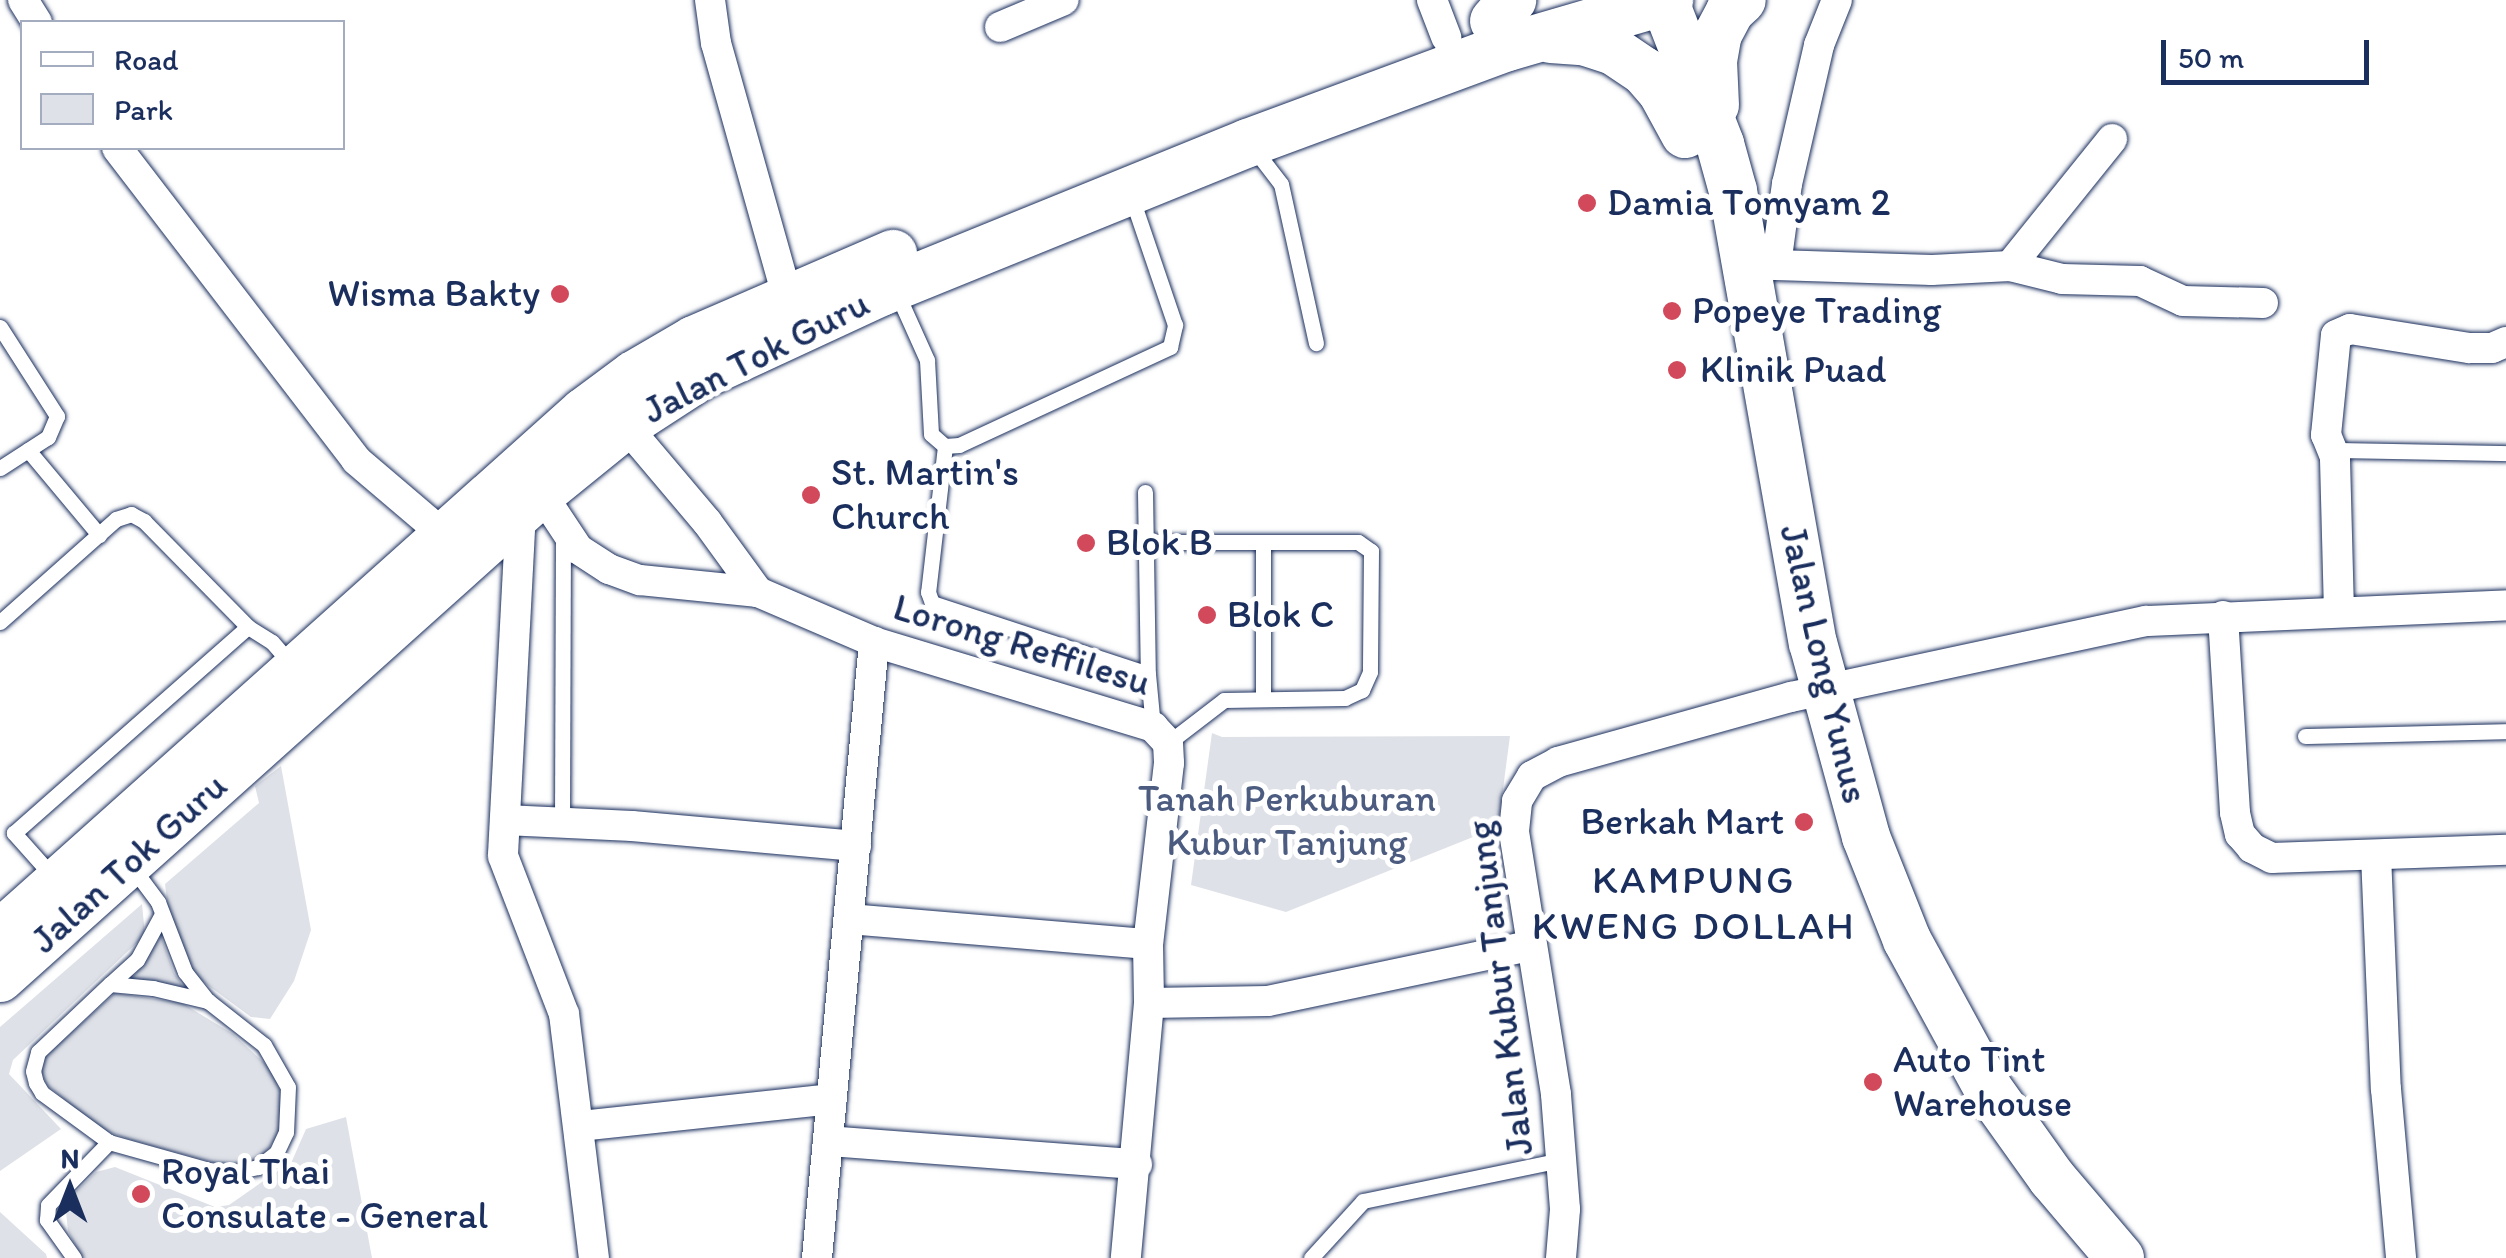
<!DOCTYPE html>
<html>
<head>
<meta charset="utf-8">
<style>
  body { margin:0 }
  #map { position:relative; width:2506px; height:1258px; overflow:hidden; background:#fff; font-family:Itim,sans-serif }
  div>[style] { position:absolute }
  .green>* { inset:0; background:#dee1e7 }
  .roads { filter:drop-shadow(0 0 2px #1b2f5e) drop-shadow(0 0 2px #1b2f5e) }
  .service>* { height:15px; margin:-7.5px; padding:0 7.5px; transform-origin:7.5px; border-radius:7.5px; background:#fff }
  .minor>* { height:30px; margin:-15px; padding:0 15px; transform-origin:15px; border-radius:15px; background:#fff }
  .primary>* { height:48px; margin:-24px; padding:0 24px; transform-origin:24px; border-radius:24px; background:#fff }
  .dots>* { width:28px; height:28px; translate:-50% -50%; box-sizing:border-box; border:5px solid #fff; border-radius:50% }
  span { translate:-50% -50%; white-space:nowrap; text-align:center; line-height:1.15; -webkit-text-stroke:10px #fff; paint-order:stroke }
  .poi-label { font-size:38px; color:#1b2f5e }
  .left { translate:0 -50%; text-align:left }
  .right { translate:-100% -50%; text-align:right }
  .street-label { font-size:38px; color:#1b2f5e }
  .park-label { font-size:38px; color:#4c5c80 }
  .neighbourhood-label { font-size:40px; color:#1b2f5e; letter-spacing:2.5px }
  .legend { position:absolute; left:20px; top:20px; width:325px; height:130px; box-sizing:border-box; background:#fff; border:2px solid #a4acbf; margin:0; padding:12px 18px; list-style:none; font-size:30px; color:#1b2f5e }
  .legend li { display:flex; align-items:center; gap:20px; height:50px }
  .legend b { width:50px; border:2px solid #a4acbf }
  .north { position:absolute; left:20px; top:1138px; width:100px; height:100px; -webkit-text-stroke:8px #fff; paint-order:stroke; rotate:0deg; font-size:28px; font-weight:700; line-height:40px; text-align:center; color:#1b2f5e }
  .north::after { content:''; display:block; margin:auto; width:35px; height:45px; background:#1b2f5e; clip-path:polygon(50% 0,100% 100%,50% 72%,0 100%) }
  .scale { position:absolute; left:2161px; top:40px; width:208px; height:45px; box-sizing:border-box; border:5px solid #1b2f5e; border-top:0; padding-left:12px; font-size:30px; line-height:35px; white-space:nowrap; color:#1b2f5e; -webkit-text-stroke:8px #fff; paint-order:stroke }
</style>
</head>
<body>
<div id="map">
  <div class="green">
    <div style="clip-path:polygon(1212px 733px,1222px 737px,1510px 736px,1498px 827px,1286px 912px,1191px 885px)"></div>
    <div style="clip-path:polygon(281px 766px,311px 930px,294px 981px,270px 1019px,251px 1017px,190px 972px,171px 931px,165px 884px,259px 803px,255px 786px)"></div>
    <div style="clip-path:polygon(142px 904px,145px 935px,13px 1060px,9px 1074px,61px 1129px,0 1171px,0 1027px)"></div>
    <div style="clip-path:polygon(161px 936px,174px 973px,184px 988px,132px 979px)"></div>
    <div style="clip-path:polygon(115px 993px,182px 1003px,233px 1034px,272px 1070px,281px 1094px,280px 1132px,263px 1156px,243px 1165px,219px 1164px,135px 1141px,102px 1130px,47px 1085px,41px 1071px,43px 1059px)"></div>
    <div style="clip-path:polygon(346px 1117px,372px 1258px,82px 1258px,68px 1231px,65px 1202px,96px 1172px,115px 1167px,215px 1207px,229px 1205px,292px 1161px,306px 1129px)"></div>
    <div style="clip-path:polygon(0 1212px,46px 1254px,47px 1258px,0 1258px)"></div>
  </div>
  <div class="roads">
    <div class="service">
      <div style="left:1254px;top:149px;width:44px;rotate:52.4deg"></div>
      <div style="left:1281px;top:184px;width:163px;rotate:77.6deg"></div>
      <div style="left:896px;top:291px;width:76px;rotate:65.8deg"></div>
      <div style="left:927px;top:360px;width:74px;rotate:86.9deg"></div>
      <div style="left:931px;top:434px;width:18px;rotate:41deg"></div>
      <div style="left:945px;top:446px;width:147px;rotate:96.6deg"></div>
      <div style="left:928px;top:592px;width:12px;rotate:70deg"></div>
      <div style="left:932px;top:603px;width:227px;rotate:18.2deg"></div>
      <div style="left:0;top:327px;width:106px;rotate:57.4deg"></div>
      <div style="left:57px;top:416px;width:23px;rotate:113deg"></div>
      <div style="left:48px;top:437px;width:57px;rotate:147.1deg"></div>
      <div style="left:945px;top:446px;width:14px;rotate:-4deg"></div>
      <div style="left:959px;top:445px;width:233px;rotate:-24.9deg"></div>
      <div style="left:1170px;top:347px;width:23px;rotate:-77deg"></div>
      <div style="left:1175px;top:325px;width:133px;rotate:-108.8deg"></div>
      <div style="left:28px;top:450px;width:111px;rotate:50.1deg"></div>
      <div style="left:2332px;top:450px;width:174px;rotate:1deg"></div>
      <div style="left:1145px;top:492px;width:182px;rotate:89.1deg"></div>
      <div style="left:1148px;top:674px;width:53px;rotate:84.6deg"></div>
      <div style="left:1146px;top:542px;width:212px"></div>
      <div style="left:1358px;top:542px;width:16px;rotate:35deg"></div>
      <div style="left:1371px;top:551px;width:121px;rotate:90.5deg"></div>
      <div style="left:1370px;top:672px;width:20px;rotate:114deg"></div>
      <div style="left:1362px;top:690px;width:19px;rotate:155deg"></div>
      <div style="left:1345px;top:698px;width:121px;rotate:179.1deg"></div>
      <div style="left:1224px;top:700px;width:71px;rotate:142.5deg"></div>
      <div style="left:1263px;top:542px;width:156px;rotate:90deg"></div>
      <div style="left:0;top:622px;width:155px;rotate:-41.6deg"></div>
      <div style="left:116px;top:519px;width:16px;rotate:-18deg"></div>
      <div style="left:131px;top:514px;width:15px;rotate:28deg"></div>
      <div style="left:144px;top:521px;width:148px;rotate:45.5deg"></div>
      <div style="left:2305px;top:736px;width:201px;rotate:-1.4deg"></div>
      <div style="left:562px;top:822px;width:291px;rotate:-89.8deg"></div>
      <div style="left:132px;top:867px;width:44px;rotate:53.4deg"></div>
      <div style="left:158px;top:902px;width:75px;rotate:68.9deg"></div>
      <div style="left:185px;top:972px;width:37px;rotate:52deg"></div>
      <div style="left:55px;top:879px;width:62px;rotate:-131.7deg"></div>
      <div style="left:14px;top:833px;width:312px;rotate:-41.4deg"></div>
      <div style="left:248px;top:627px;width:28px;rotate:32deg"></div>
      <div style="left:272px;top:642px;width:30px;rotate:49deg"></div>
      <div style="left:110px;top:984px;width:43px;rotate:5.3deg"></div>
      <div style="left:153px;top:988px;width:57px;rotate:13.3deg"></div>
      <div style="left:208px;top:1001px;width:71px;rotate:38.2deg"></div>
      <div style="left:264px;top:1045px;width:48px;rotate:60.3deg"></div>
      <div style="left:288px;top:1087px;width:45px;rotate:92.5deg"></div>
      <div style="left:286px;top:1132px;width:23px;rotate:115deg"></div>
      <div style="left:276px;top:1153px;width:23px;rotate:142deg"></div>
      <div style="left:258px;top:1167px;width:24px;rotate:168deg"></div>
      <div style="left:235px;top:1172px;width:26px;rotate:-176deg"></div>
      <div style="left:209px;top:1170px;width:104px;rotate:-164.4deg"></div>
      <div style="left:109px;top:1142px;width:83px;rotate:-143.8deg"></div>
      <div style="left:42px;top:1093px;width:12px;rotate:-121deg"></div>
      <div style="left:36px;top:1083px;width:12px;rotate:-104deg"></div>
      <div style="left:33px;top:1071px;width:20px;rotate:-75deg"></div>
      <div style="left:38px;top:1052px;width:99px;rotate:-43.4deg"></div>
      <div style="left:110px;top:984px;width:36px;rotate:-42deg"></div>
      <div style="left:137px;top:960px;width:50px;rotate:-61.4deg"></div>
      <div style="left:74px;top:1258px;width:47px;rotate:-125.4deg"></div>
      <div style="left:47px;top:1220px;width:15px;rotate:-86deg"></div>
      <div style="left:48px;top:1205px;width:88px;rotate:-45.9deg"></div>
      <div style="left:1311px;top:1258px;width:77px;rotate:-47.6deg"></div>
      <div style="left:1363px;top:1201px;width:202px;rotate:-11.7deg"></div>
    </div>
    <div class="minor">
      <div style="left:23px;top:0;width:26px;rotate:58deg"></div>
      <div style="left:710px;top:0;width:43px;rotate:82.1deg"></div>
      <div style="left:716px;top:43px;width:263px;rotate:74.3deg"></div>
      <div style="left:1432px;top:0;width:40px;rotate:69deg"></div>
      <div style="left:1000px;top:27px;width:69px;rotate:-22.9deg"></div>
      <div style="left:117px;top:148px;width:393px;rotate:52.5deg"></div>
      <div style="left:356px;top:460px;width:116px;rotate:40.4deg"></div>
      <div style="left:1744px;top:264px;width:188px;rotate:1.8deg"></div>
      <div style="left:1932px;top:270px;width:78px;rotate:-2.9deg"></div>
      <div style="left:2010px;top:266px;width:54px;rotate:14deg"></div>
      <div style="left:2062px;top:279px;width:78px;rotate:1.5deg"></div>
      <div style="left:2140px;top:281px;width:47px;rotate:24.9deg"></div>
      <div style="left:2183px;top:301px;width:80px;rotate:1.4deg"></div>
      <div style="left:1776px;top:265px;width:82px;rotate:-82.3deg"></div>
      <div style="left:1787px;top:184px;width:143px;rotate:-77deg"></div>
      <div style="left:1819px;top:45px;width:48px;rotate:-68.2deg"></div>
      <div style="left:2010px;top:266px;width:163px;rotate:-51.2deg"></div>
      <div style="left:625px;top:425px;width:127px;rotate:49.8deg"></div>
      <div style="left:707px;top:522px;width:87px;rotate:53.9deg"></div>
      <div style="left:758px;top:592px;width:126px;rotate:23.3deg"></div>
      <div style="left:874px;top:642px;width:292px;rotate:16.9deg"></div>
      <div style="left:1153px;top:727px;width:22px;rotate:47deg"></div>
      <div style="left:1168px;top:743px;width:20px;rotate:87deg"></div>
      <div style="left:1169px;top:763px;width:182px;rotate:96.6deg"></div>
      <div style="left:1148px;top:944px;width:59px;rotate:89deg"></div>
      <div style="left:1149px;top:1003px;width:256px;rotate:95.2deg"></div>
      <div style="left:541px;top:493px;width:67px;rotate:56.5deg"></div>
      <div style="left:578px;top:549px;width:37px;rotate:33deg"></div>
      <div style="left:609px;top:569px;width:33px;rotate:20deg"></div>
      <div style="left:640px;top:580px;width:119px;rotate:5.8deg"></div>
      <div style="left:521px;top:511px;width:345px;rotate:93deg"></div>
      <div style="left:503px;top:856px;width:169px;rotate:68.9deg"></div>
      <div style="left:564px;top:1014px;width:246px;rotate:83deg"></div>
      <div style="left:2339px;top:612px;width:155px;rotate:-91.5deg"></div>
      <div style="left:2335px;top:457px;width:24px;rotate:-112deg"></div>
      <div style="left:2326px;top:435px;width:100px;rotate:-84.3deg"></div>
      <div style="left:2336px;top:335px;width:15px;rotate:-23deg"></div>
      <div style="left:2350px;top:329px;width:121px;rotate:9.1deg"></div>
      <div style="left:2469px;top:348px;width:23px"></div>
      <div style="left:2492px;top:348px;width:15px;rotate:-23deg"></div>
      <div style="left:2223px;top:616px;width:197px;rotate:86.5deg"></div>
      <div style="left:2235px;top:813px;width:22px;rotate:77deg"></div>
      <div style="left:2240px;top:834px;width:18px;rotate:49deg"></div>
      <div style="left:2252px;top:848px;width:22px;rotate:27deg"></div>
      <div style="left:2272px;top:858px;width:234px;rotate:-2deg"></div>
      <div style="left:505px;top:820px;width:127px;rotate:2.7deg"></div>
      <div style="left:632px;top:826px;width:225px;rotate:5.1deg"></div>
      <div style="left:2376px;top:855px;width:234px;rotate:87.6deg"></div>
      <div style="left:2386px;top:1089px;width:170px;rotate:84.9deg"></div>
      <div style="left:849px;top:919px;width:300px;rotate:4.8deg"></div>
      <div style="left:1149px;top:1003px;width:119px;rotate:-1deg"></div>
      <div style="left:1268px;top:1001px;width:268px;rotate:-11.9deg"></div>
      <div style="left:580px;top:1126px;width:253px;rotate:-6.1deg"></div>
      <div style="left:828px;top:1141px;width:310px;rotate:4.3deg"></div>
      <div style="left:817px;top:1258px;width:619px;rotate:-84.71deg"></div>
      <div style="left:1561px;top:1258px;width:49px;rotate:-85.3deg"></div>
      <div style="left:1565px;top:1209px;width:115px;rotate:-94.5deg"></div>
      <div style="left:1556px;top:1094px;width:266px;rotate:-99.1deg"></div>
      <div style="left:1514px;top:831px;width:30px;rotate:-84deg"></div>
      <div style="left:1517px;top:801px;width:29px;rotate:-59deg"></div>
      <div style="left:1532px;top:776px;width:30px;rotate:-28deg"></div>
      <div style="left:1558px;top:762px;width:242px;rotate:-15.6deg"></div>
      <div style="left:1791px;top:697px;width:363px;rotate:-12.1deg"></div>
      <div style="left:2146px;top:621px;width:360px;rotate:-2.5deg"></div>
    </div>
    <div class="primary">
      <div style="left:1664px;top:0;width:155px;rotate:68.7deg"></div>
      <div style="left:1720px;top:144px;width:49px;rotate:74.5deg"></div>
      <div style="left:1733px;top:191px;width:459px;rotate:80deg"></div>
      <div style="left:1813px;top:643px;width:201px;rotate:74.7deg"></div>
      <div style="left:1866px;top:837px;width:111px;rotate:68.3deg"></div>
      <div style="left:1907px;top:940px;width:167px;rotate:61.4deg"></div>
      <div style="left:1987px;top:1087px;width:112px;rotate:54.5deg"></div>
      <div style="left:2052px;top:1178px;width:105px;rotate:49.6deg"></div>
      <div style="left:1494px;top:21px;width:28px;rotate:-49deg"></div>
      <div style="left:1551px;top:39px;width:32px;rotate:4deg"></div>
      <div style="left:1583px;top:41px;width:33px;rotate:18deg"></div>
      <div style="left:1614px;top:51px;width:36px;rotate:34deg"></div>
      <div style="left:1644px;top:71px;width:28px;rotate:49deg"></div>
      <div style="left:1662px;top:92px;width:48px;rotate:61.3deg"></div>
      <div style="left:1715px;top:105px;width:44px;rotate:-92.6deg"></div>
      <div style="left:1713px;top:61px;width:27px;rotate:-80deg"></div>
      <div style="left:1718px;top:34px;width:26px;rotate:-62deg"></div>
      <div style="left:1730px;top:11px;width:16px;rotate:-43deg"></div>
      <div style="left:0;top:934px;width:783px;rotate:-41.79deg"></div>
      <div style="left:584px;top:412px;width:62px;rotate:-36.5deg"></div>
      <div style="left:634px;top:375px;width:69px;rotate:-30.3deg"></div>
      <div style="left:694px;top:340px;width:217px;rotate:-23.4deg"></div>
      <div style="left:0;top:978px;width:727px;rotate:-41.88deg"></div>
      <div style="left:541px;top:493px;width:108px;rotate:-39deg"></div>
      <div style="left:625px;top:425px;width:92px;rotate:-33deg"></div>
      <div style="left:702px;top:375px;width:197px;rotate:-24.9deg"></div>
      <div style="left:881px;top:292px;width:396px;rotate:-22.1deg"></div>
      <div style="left:1248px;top:143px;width:277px;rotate:-20.3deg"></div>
      <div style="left:1508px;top:47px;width:168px;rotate:-16.3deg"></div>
    </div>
  </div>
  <div class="dots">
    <div style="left:1587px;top:203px;background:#d1495b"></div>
    <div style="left:560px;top:294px;background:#d1495b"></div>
    <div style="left:1672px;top:311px;background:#d1495b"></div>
    <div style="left:1677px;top:370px;background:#d1495b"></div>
    <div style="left:811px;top:495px;background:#d1495b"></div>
    <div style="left:1086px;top:543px;background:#d1495b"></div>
    <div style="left:1207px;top:615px;background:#d1495b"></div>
    <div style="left:1804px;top:822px;background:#d1495b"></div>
    <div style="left:1873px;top:1082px;background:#d1495b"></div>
    <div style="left:141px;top:1194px;background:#d1495b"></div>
  </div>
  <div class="poi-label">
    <span class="left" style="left:1607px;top:203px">Damia Tomyam 2</span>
    <span class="right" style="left:540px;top:294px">Wisma Bakty</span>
    <span class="left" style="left:1692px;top:311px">Popeye Trading</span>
    <span class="left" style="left:1700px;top:370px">Klinik Puad</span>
    <span class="left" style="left:831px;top:495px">St. Martin's<br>Church</span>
    <span class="left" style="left:1106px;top:543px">Blok B</span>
    <span class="left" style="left:1227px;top:615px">Blok C</span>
    <span class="right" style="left:1784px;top:822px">Berkah Mart</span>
    <span class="left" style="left:1893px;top:1082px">Auto Tint<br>Warehouse</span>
    <span class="left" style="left:161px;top:1194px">Royal Thai<br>Consulate - General</span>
  </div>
  <div class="street-label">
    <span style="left:756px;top:357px;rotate:-27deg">Jalan Tok Guru</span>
    <span style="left:1022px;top:645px;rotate:17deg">Lorong Reffilesu</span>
    <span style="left:1824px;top:664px;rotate:77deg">Jalan Long Yunus</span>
    <span style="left:129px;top:863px;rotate:-42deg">Jalan Tok Guru</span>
    <span style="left:1500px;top:988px;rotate:-97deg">Jalan Kubur Tanjung</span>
  </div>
  <div class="park-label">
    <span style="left:1287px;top:821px">Tanah Perkuburan<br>Kubur Tanjung</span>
  </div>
  <div class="neighbourhood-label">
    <span style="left:1694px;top:902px">KAMPUNG<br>KWENG DOLLAH</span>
  </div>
  <ul class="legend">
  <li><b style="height:12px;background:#fff"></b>Road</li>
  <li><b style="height:28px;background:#dee1e7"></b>Park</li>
  </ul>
  <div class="north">N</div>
  <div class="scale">50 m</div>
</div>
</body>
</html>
